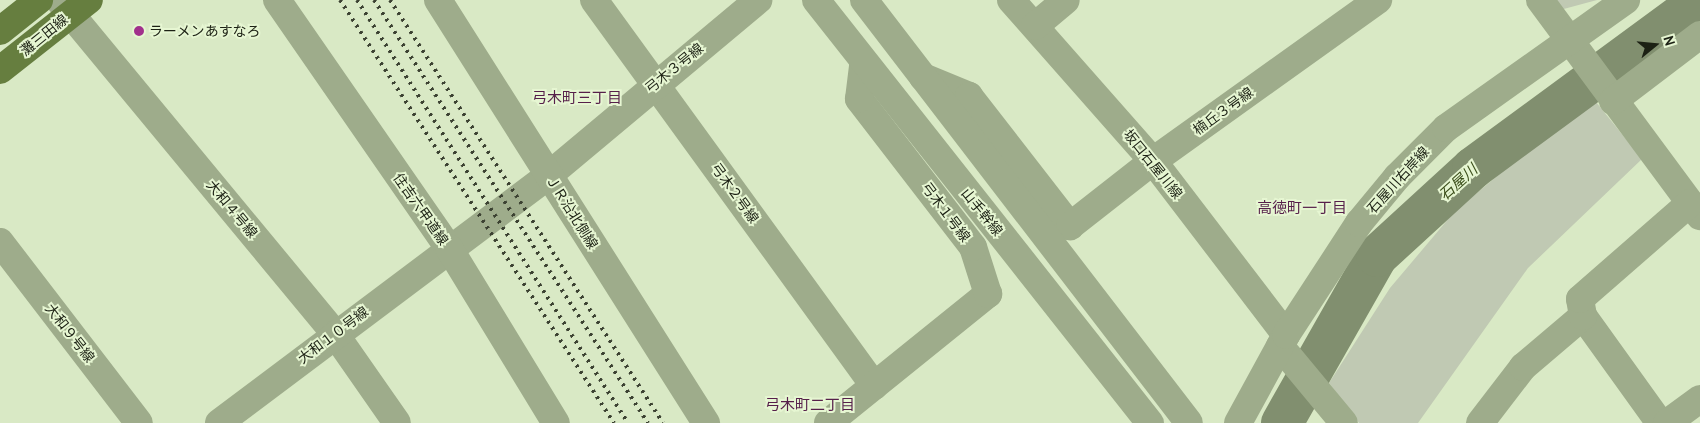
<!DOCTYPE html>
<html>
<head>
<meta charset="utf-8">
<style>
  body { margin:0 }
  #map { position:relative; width:1700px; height:423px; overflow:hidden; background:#d9e9c5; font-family:"PT Sans","Noto Sans JP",sans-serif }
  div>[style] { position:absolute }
  .green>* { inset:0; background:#c0c9b3 }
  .river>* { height:42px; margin:-21px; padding:0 21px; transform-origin:21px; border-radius:21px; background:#818f6f }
  .minor>* { height:28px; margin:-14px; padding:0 14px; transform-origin:14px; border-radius:14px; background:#9eac8b }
  .tertiary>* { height:28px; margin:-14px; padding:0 14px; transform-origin:14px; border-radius:14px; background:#9eac8b }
  .primary>* { height:28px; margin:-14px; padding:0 14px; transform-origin:14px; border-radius:14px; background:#667e3f }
  .rail>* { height:4px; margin-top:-2px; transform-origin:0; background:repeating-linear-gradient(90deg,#3c4232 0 2.5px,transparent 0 7.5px) }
  .dots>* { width:14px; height:14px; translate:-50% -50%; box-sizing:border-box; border:2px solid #e6f6d2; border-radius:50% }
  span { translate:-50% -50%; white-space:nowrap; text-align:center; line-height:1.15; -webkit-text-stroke:4px #e6f6d2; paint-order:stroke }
  .poi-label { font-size:14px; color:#1c2114 }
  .left { translate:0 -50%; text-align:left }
  .street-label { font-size:14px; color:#1c2114 }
  .neighbourhood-label { font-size:15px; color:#561f4a }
  .water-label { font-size:15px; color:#3c4f1b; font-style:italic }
  .north { position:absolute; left:1630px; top:20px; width:50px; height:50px; -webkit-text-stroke:4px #e6f6d2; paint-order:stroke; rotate:73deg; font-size:14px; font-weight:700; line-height:20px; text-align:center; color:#1c2114 }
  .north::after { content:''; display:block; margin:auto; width:18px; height:22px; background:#1c2114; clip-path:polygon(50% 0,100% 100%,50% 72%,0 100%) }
</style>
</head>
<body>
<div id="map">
  <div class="green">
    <div style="clip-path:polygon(1554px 0,1597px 0,1560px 10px)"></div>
    <div style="clip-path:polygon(1596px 102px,1642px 159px,1528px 268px,1418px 423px,1359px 423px,1329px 383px,1390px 288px,1455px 211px,1508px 167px)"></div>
  </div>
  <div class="river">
    <div style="left:1282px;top:423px;width:192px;rotate:-60.4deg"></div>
    <div style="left:1377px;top:256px;width:130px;rotate:-42.5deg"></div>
    <div style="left:1473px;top:168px;width:282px;rotate:-36.3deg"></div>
  </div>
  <div class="minor">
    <div style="left:59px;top:0;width:433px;rotate:50.4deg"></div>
    <div style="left:335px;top:334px;width:108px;rotate:55.1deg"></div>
    <div style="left:594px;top:0;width:477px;rotate:54deg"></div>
    <div style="left:1011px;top:0;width:215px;rotate:48.6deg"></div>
    <div style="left:1153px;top:161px;width:219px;rotate:52.6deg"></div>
    <div style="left:1540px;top:0;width:269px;rotate:53.5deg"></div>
    <div style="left:1035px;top:26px;width:40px;rotate:-40deg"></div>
    <div style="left:923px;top:77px;width:50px;rotate:22.4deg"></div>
    <div style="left:969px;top:96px;width:165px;rotate:52.2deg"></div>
    <div style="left:1070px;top:226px;width:105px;rotate:-38.1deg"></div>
    <div style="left:1153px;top:161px;width:277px;rotate:-35.6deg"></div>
    <div style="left:1613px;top:101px;width:109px;rotate:-37.2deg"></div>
    <div style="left:0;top:242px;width:228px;rotate:52.5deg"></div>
    <div style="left:1583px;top:316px;width:132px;rotate:54.3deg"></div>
    <div style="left:1280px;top:346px;width:100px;rotate:50.3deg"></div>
    <div style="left:219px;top:423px;width:413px;rotate:-36.9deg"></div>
    <div style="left:549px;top:175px;width:273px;rotate:-39.9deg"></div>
    <div style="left:828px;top:423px;width:206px;rotate:-38.9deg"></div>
    <div style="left:988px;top:294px;width:49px;rotate:-107.7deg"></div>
    <div style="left:973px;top:247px;width:187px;rotate:-127.6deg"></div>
    <div style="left:859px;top:99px;width:35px;rotate:-83deg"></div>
    <div style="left:1480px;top:423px;width:71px;rotate:-52.5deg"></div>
    <div style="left:1523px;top:367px;width:79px;rotate:-40.4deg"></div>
    <div style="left:1583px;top:316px;width:17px;rotate:-100deg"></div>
    <div style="left:1580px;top:299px;width:146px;rotate:-41.1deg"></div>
    <div style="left:1667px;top:423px;width:41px;rotate:-36deg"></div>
  </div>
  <div class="tertiary">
    <div style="left:277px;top:0;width:302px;rotate:55.3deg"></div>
    <div style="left:449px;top:248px;width:205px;rotate:58.6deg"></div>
    <div style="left:438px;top:0;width:501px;rotate:57.64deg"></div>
    <div style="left:816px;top:0;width:539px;rotate:51.71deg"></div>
    <div style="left:864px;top:0;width:533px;rotate:52.46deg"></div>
    <div style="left:1238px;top:423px;width:100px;rotate:-61.4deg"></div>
    <div style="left:1286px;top:335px;width:134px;rotate:-56.9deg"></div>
    <div style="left:1359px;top:223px;width:60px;rotate:-50.4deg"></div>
    <div style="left:1397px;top:177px;width:69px;rotate:-45deg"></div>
    <div style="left:1446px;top:128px;width:221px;rotate:-35.4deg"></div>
  </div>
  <div class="primary">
    <div style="left:0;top:31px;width:50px;rotate:-38.5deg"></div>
    <div style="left:0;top:70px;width:113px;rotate:-38.2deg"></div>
  </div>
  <div class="rail">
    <div style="left:340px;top:0;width:504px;rotate:57.07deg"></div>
    <div style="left:357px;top:0;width:502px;rotate:57.35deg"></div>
    <div style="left:374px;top:0;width:504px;rotate:57.07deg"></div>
    <div style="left:390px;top:0;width:503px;rotate:57.16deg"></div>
  </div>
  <div class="dots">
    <div style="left:139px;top:31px;background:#a1308c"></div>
  </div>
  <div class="poi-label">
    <span class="left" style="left:149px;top:31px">ラーメンあすなろ</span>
  </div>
  <div class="street-label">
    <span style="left:44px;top:35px;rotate:-39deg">灘三田線</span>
    <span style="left:674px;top:68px;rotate:-39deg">弓木３号線</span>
    <span style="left:1223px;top:111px;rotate:-36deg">楠丘３号線</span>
    <span style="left:1153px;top:164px;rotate:51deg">坂口石屋川線</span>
    <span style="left:1398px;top:180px;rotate:-48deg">石屋川右岸線</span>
    <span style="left:735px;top:193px;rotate:54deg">弓木２号線</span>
    <span style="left:232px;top:209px;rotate:50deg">大和４号線</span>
    <span style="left:421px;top:209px;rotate:55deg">住吉六甲道線</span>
    <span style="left:572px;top:212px;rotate:58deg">ＪＲ沿北側線</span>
    <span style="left:946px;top:212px;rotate:53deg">弓木１号線</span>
    <span style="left:982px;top:212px;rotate:51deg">山手幹線</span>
    <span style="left:70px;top:333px;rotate:52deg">大和９号線</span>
    <span style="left:333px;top:335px;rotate:-37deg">大和１０号線</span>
  </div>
  <div class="neighbourhood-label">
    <span style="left:577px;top:98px">弓木町三丁目</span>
    <span style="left:1302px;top:208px">高徳町一丁目</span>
    <span style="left:810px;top:405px">弓木町二丁目</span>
  </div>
  <div class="water-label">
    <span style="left:1458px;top:182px;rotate:-42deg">石屋川</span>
  </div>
  <div class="north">N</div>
</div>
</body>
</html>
